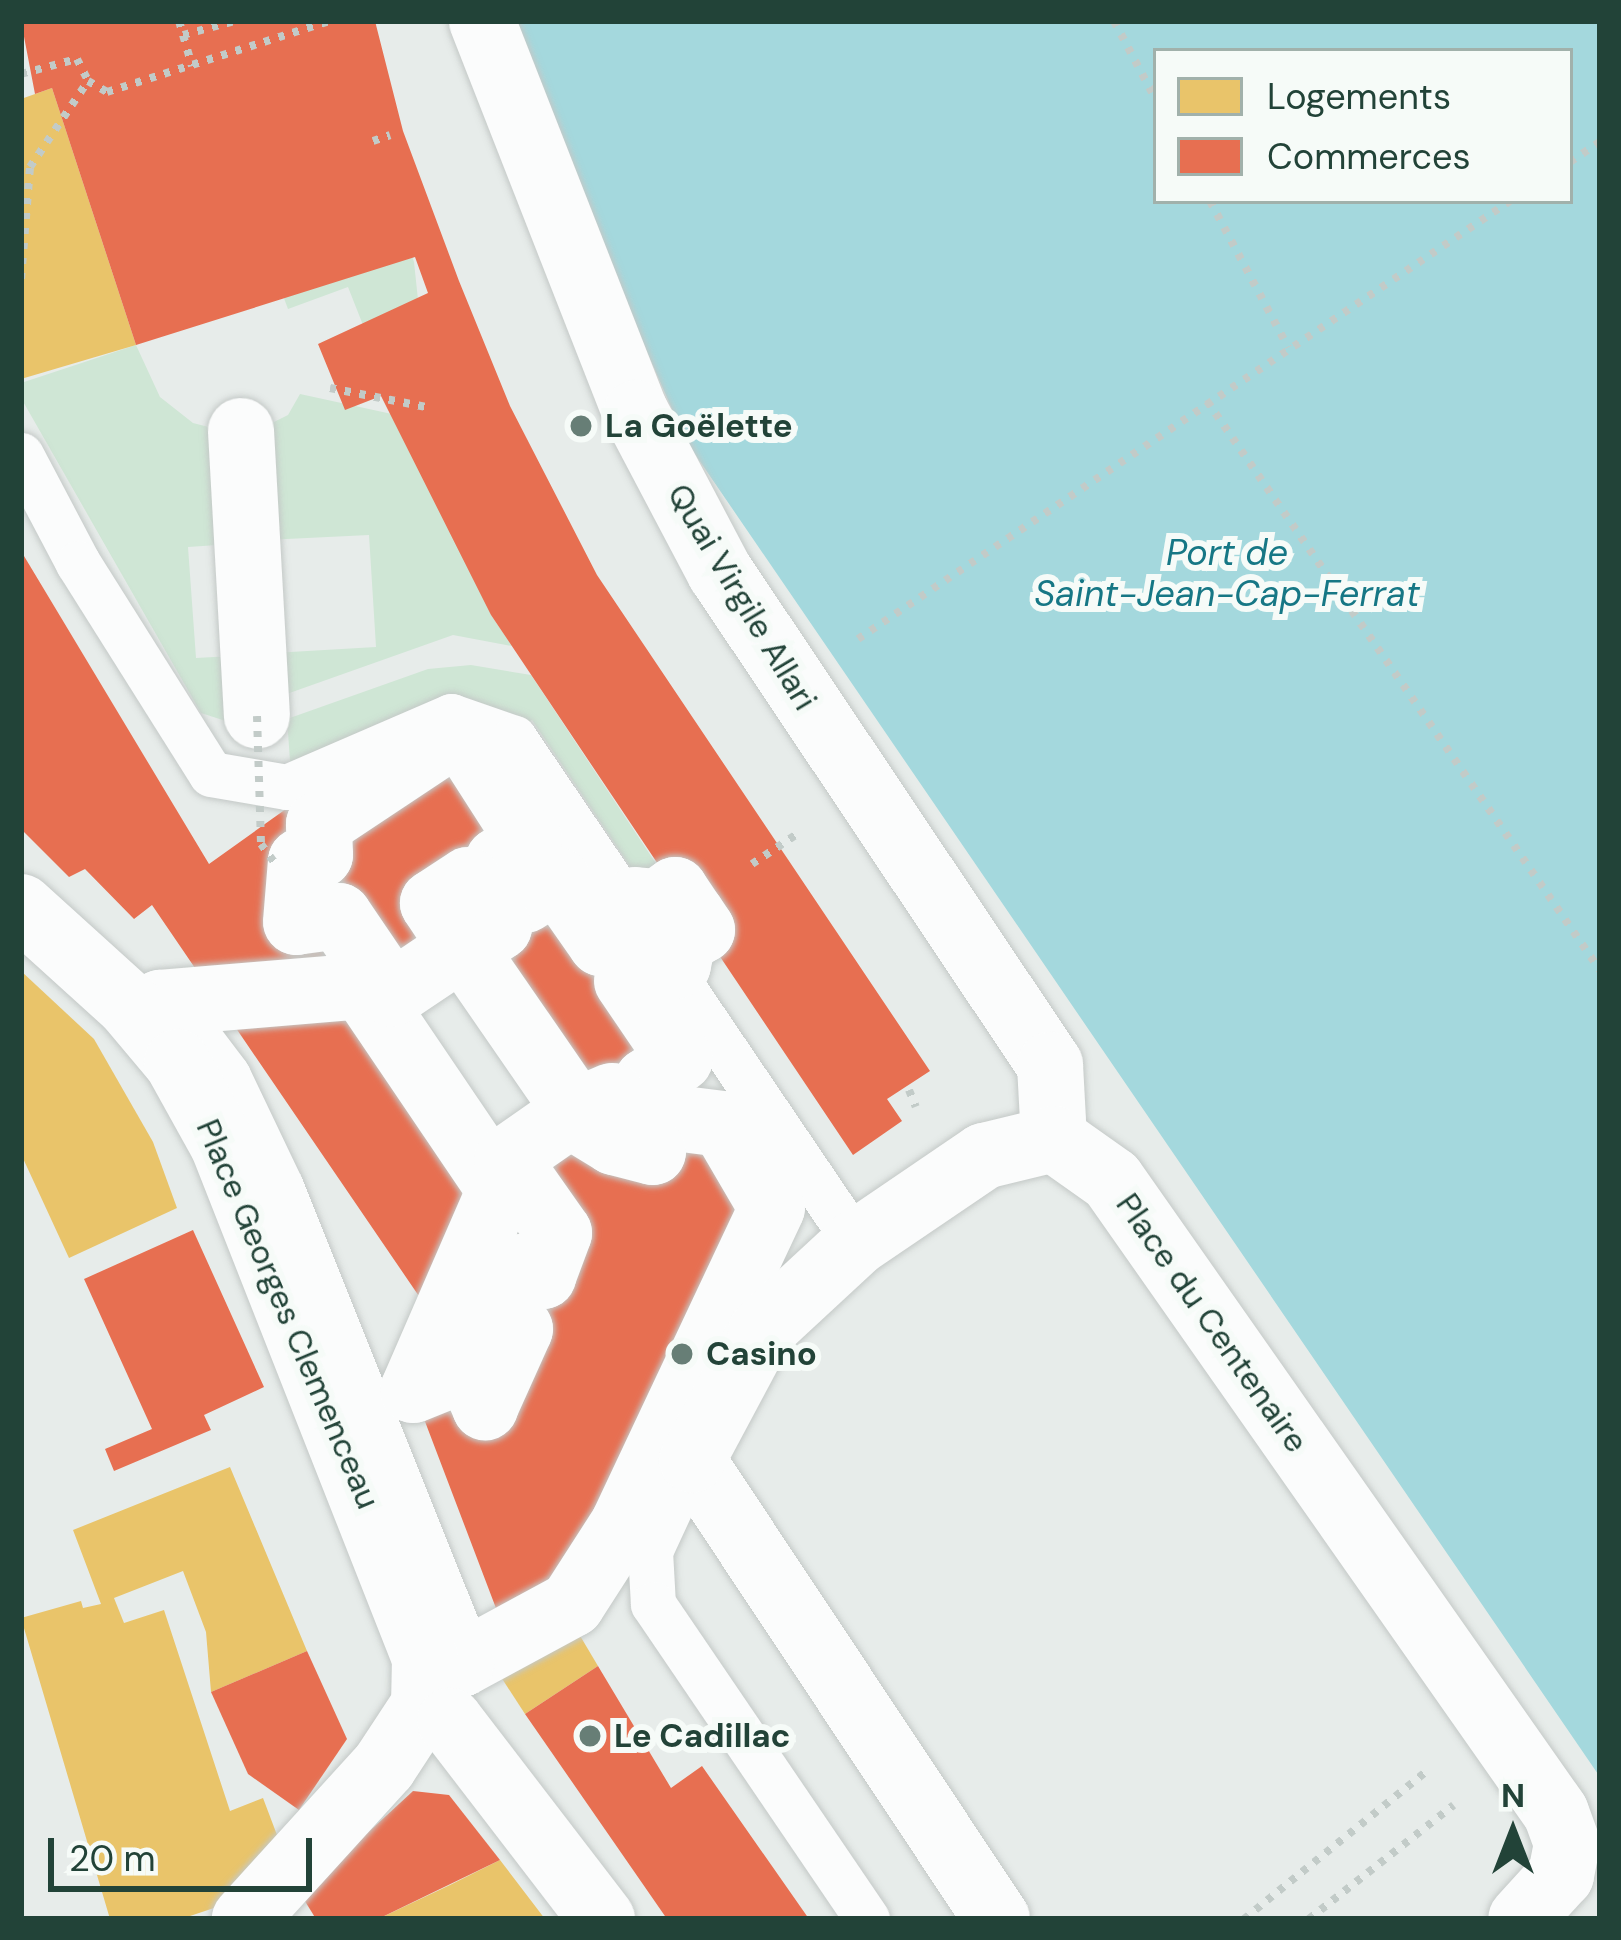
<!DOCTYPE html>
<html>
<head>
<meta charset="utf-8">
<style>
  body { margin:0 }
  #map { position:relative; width:1621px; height:1940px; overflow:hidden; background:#e7ecea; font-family:"DM Sans",sans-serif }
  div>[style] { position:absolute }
  .green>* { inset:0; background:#cfe6d5 }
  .water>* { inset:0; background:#a4d8dd }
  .homes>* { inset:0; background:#e9c46a }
  .shops>* { inset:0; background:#e76f51 }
  .path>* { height:8px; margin-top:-4px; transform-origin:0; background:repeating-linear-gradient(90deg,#c2cbc8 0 6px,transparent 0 15px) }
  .roads { filter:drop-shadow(0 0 3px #c4c9c7) drop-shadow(0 0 3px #c4c9c7) }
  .service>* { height:45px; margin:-22.5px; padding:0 22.5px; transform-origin:22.5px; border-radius:22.5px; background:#fbfcfc }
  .pedestrian>* { height:66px; margin:-33px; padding:0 33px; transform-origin:33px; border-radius:33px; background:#fbfcfc }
  .minor>* { height:66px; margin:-33px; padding:0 33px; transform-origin:33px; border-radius:33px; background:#fbfcfc }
  .path-bridge>* { height:8px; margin-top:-4px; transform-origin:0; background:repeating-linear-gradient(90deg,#c2cbc8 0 6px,transparent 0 15px) }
  .dots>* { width:33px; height:33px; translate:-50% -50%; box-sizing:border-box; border:6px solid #f6fbf8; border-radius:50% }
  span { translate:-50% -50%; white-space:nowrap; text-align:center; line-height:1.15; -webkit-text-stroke:12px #f6fbf8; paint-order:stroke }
  .poi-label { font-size:33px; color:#224338; font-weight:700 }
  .left { translate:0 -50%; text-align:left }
  .street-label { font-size:33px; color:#224338 }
  .water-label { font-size:36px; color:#167785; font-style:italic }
  .frame { position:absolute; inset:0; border:24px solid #224338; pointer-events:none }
  .legend { position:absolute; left:1153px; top:48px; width:420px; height:156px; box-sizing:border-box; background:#f6fbf8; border:3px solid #a1b1ab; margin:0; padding:15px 21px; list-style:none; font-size:36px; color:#224338 }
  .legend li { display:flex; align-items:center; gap:24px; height:60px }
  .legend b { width:60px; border:3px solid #a1b1ab }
  .north { position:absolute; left:1453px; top:1772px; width:120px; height:120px; -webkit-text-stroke:9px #f6fbf8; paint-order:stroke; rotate:0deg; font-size:33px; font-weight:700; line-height:48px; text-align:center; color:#224338 }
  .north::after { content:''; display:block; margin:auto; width:42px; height:54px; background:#224338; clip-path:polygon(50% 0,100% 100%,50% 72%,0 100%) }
  .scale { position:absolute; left:48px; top:1838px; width:264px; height:54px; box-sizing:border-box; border:6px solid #224338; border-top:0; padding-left:15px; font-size:36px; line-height:42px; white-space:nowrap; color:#224338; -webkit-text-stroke:9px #f6fbf8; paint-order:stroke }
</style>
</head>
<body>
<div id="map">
  <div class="green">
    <div style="clip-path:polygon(408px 244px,414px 262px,428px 394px,376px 358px,348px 287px,288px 309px,282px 293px)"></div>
    <div style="clip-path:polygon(136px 345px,160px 397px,193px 423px,224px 431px,232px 544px,188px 547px,196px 658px,232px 656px,235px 724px,201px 713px,21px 398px,21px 383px)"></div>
    <div style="clip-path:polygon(300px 394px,424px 421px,491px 615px,512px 646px,453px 635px,281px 696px,273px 653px,376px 647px,369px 535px,266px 540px,260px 429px,288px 415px)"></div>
    <div style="clip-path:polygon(471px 665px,531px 675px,657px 865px,638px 878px,532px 720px,486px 746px,449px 693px,292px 788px,287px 719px,428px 669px)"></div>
  </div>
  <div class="water">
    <div style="clip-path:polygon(evenodd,518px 21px,1600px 21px,1600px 1777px,686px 441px,533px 91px,518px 21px,1156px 51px,1570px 51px,1570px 201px,1156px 201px,1156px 51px)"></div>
  </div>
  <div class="homes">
    <div style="clip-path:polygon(52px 88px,136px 345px,21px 379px,21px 99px)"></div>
    <div style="clip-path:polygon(21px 971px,94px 1039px,153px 1142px,177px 1208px,69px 1258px,21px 1154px)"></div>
    <div style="clip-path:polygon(230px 1467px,307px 1651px,211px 1692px,206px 1632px,183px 1571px,114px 1598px,124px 1623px,164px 1610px,230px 1811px,263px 1798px,277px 1835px,226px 1904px,181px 1919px,110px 1919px,21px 1618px,81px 1601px,83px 1608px,101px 1604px,73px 1530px)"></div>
    <div style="clip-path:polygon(576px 1629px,598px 1666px,525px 1714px,501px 1677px)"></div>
    <div style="clip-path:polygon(500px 1860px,545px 1919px,378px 1919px,450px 1885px)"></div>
  </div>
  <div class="shops">
    <div style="clip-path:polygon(21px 21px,375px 21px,403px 131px,459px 281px,510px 406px,597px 575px,930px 1071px,887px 1099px,902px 1121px,853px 1155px,491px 615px,381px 396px,345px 410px,318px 344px,428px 293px,415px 257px,136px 345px,52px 88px,35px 94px)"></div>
    <div style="clip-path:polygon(evenodd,21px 551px,209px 864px,300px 799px,317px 825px,459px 731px,766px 1186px,764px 1203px,772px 1208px,624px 1523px,572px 1604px,576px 1629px,518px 1666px,413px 1390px,468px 1368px,152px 905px,134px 919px,85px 869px,69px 877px,21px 829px,21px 551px,339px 916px,392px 994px,462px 947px,576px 1111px,507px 1159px,559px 1233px,543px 1276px,520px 1267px,530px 1233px,332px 943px,300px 941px,296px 922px,339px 916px)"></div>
    <div style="clip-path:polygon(193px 1230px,264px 1387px,204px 1415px,211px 1430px,114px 1471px,105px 1449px,152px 1429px,84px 1279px)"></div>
    <div style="clip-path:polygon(307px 1651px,347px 1739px,299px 1810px,248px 1774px,211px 1692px)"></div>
    <div style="clip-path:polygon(598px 1666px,671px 1788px,702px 1766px,809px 1919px,667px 1919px,525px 1714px)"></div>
    <div style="clip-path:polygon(413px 1791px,449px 1795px,500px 1860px,378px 1919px,316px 1919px,303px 1898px,310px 1886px)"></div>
  </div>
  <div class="path">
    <div style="left:179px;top:21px;width:47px;rotate:73.9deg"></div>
    <div style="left:1114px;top:21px;width:89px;rotate:62deg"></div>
    <div style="left:183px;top:35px;width:54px;rotate:-15.1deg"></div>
    <div style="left:21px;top:74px;width:58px;rotate:-15deg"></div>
    <div style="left:77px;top:59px;width:25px;rotate:63deg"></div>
    <div style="left:88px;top:81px;width:22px;rotate:30deg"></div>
    <div style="left:107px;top:92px;width:233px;rotate:-17.7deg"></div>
    <div style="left:373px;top:141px;width:18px;rotate:-19deg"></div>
    <div style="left:1570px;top:162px;width:36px;rotate:-34deg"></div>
    <div style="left:1210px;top:201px;width:166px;rotate:61.9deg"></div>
    <div style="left:21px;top:279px;width:112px;rotate:-85.4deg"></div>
    <div style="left:30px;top:167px;width:104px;rotate:-56deg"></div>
    <div style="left:330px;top:388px;width:98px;rotate:11.2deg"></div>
    <div style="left:1207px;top:401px;width:692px;rotate:55.37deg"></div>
    <div style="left:858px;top:639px;width:785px;rotate:-33.89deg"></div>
    <div style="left:752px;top:864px;width:58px;rotate:-33.7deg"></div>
    <div style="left:909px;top:1090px;width:18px;rotate:68deg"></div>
    <div style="left:1244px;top:1919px;width:237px;rotate:-39deg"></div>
    <div style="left:1309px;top:1919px;width:184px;rotate:-38.2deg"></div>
  </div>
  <div class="roads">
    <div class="service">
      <div style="left:21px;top:455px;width:122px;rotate:62.2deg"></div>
      <div style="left:78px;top:563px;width:249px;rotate:57.8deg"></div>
      <div style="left:211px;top:774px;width:77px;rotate:9.7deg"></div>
      <div style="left:287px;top:787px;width:179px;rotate:-23.4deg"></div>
      <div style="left:451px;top:716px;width:67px;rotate:19.2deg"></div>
      <div style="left:514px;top:738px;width:610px;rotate:55.89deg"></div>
      <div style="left:692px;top:1460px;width:100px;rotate:114.8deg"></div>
      <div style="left:650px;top:1551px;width:53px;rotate:86.8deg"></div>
      <div style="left:653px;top:1604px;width:381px;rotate:55.8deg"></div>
    </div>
    <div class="pedestrian">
      <div style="left:482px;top:21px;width:421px;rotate:68.6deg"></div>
      <div style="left:636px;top:413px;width:180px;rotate:62.2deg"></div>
      <div style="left:720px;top:572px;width:593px;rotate:56.2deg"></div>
      <div style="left:1050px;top:1065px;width:74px;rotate:86.9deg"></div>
      <div style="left:241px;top:431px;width:285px;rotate:86.8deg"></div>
      <div style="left:459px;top:731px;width:130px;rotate:57.3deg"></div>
      <div style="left:529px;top:840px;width:37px;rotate:146deg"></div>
      <div style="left:498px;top:861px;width:47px;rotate:55.3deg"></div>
      <div style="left:525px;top:900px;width:38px;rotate:-32deg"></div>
      <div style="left:557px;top:880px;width:77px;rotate:55.1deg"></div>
      <div style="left:601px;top:943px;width:38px;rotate:-62deg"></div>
      <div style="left:619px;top:909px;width:18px;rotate:-29deg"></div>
      <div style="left:635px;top:900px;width:23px;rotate:5deg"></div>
      <div style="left:658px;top:902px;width:21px;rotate:-35deg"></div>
      <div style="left:675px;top:890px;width:30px;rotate:56deg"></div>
      <div style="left:692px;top:915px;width:18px;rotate:56deg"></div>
      <div style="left:702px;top:930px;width:22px;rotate:150deg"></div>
      <div style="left:683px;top:941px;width:25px;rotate:102deg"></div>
      <div style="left:678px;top:965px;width:53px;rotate:162.6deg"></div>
      <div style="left:627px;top:981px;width:94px;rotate:55.8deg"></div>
      <div style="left:680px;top:1059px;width:40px;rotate:146deg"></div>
      <div style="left:647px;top:1081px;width:46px;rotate:52.9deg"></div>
      <div style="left:675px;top:1118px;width:48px;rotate:7.1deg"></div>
      <div style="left:723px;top:1124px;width:97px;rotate:59.7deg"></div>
      <div style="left:772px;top:1208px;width:348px;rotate:115.2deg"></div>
      <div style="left:624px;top:1523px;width:96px;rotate:122.7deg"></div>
      <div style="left:572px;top:1604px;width:126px;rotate:151.6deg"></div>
      <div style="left:461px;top:1664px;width:508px;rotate:-111.82deg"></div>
      <div style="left:272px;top:1192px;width:123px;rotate:-115.5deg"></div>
      <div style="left:219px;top:1081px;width:98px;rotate:-127.1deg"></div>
      <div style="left:160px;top:1003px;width:203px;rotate:-4.8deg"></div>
      <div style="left:362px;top:986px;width:246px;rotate:55.9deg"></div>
      <div style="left:500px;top:1190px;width:218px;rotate:113.5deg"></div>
      <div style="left:413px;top:1390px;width:59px;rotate:-21.8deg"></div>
      <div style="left:468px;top:1368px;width:43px;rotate:66.4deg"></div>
      <div style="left:485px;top:1407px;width:85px;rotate:-65.8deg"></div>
      <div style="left:520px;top:1329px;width:24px;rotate:-152deg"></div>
      <div style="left:499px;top:1318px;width:55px;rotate:-67.6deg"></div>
      <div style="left:520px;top:1267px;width:25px;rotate:21deg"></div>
      <div style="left:543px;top:1276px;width:46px;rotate:-69.6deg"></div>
      <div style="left:559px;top:1233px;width:90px;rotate:-125.1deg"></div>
      <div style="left:507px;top:1159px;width:77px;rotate:-34.9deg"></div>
      <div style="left:570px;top:1115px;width:52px;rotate:31.5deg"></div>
      <div style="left:614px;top:1142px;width:40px;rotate:14.4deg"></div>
      <div style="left:653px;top:1152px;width:69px;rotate:-126.2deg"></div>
      <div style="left:612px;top:1096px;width:39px;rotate:157deg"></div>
      <div style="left:576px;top:1111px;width:196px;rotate:-124.6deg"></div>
      <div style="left:465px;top:950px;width:41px;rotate:-34.1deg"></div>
      <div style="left:499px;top:927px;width:56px;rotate:-123.4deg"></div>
      <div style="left:468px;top:880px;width:42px;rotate:146.7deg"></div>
      <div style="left:433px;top:903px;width:53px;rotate:56.6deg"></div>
      <div style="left:462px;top:947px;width:84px;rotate:146.1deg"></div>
      <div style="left:392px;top:994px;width:94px;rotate:-124.2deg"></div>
      <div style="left:339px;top:916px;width:43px;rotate:172.1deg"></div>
      <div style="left:296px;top:922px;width:61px;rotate:-85.3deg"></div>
      <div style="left:301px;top:861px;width:20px;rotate:-18deg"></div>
      <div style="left:320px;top:855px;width:31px;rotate:-92deg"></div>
      <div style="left:319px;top:824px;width:168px;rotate:-33.6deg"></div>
    </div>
    <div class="minor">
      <div style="left:21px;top:907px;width:146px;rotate:42.2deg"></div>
      <div style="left:129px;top:1005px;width:75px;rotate:49.9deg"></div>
      <div style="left:177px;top:1062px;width:95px;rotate:61deg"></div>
      <div style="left:223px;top:1145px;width:551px;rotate:68.51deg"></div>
      <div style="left:425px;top:1658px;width:47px;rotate:91.2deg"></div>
      <div style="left:424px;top:1705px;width:73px;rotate:123.3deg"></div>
      <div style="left:384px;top:1766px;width:207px;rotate:132.3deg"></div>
      <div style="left:424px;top:1705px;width:31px;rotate:32deg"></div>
      <div style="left:450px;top:1721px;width:250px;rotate:52.5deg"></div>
      <div style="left:997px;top:1919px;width:551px;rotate:-123.6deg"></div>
      <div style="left:692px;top:1460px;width:146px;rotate:-61.9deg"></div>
      <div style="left:761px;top:1331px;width:129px;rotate:-42.8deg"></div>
      <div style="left:856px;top:1243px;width:155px;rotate:-34.2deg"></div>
      <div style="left:984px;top:1156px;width:72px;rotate:-13.7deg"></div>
      <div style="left:1054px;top:1139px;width:71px;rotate:35.3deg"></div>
      <div style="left:1112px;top:1180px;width:773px;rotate:54.95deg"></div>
      <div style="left:1556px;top:1813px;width:33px;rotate:70deg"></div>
      <div style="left:1567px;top:1844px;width:32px;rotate:101deg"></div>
      <div style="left:1561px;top:1875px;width:59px;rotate:132.3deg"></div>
    </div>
  </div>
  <div class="path-bridge">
    <div style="left:257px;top:716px;width:128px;rotate:88.2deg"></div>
    <div style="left:261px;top:844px;width:26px;rotate:54deg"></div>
  </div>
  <div class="dots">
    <div style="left:581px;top:426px;background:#677e76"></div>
    <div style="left:682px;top:1354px;background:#677e76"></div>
    <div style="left:590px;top:1736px;background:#677e76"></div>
  </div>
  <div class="poi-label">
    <span class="left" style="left:605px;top:426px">La Goëlette</span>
    <span class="left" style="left:706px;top:1354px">Casino</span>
    <span class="left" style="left:614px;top:1736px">Le Cadillac</span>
  </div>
  <div class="street-label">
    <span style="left:742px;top:597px;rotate:59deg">Quai Virgile Allari</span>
    <span style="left:288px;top:1314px;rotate:67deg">Place Georges Clemenceau</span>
    <span style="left:1212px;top:1323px;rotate:55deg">Place du Centenaire</span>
  </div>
  <div class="water-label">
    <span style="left:1227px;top:573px">Port de<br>Saint-Jean-Cap-Ferrat</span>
  </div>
  <div class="frame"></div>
  <ul class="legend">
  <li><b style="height:33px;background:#e9c46a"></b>Logements</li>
  <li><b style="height:33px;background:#e76f51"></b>Commerces</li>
  </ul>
  <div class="north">N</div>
  <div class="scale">20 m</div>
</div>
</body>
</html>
